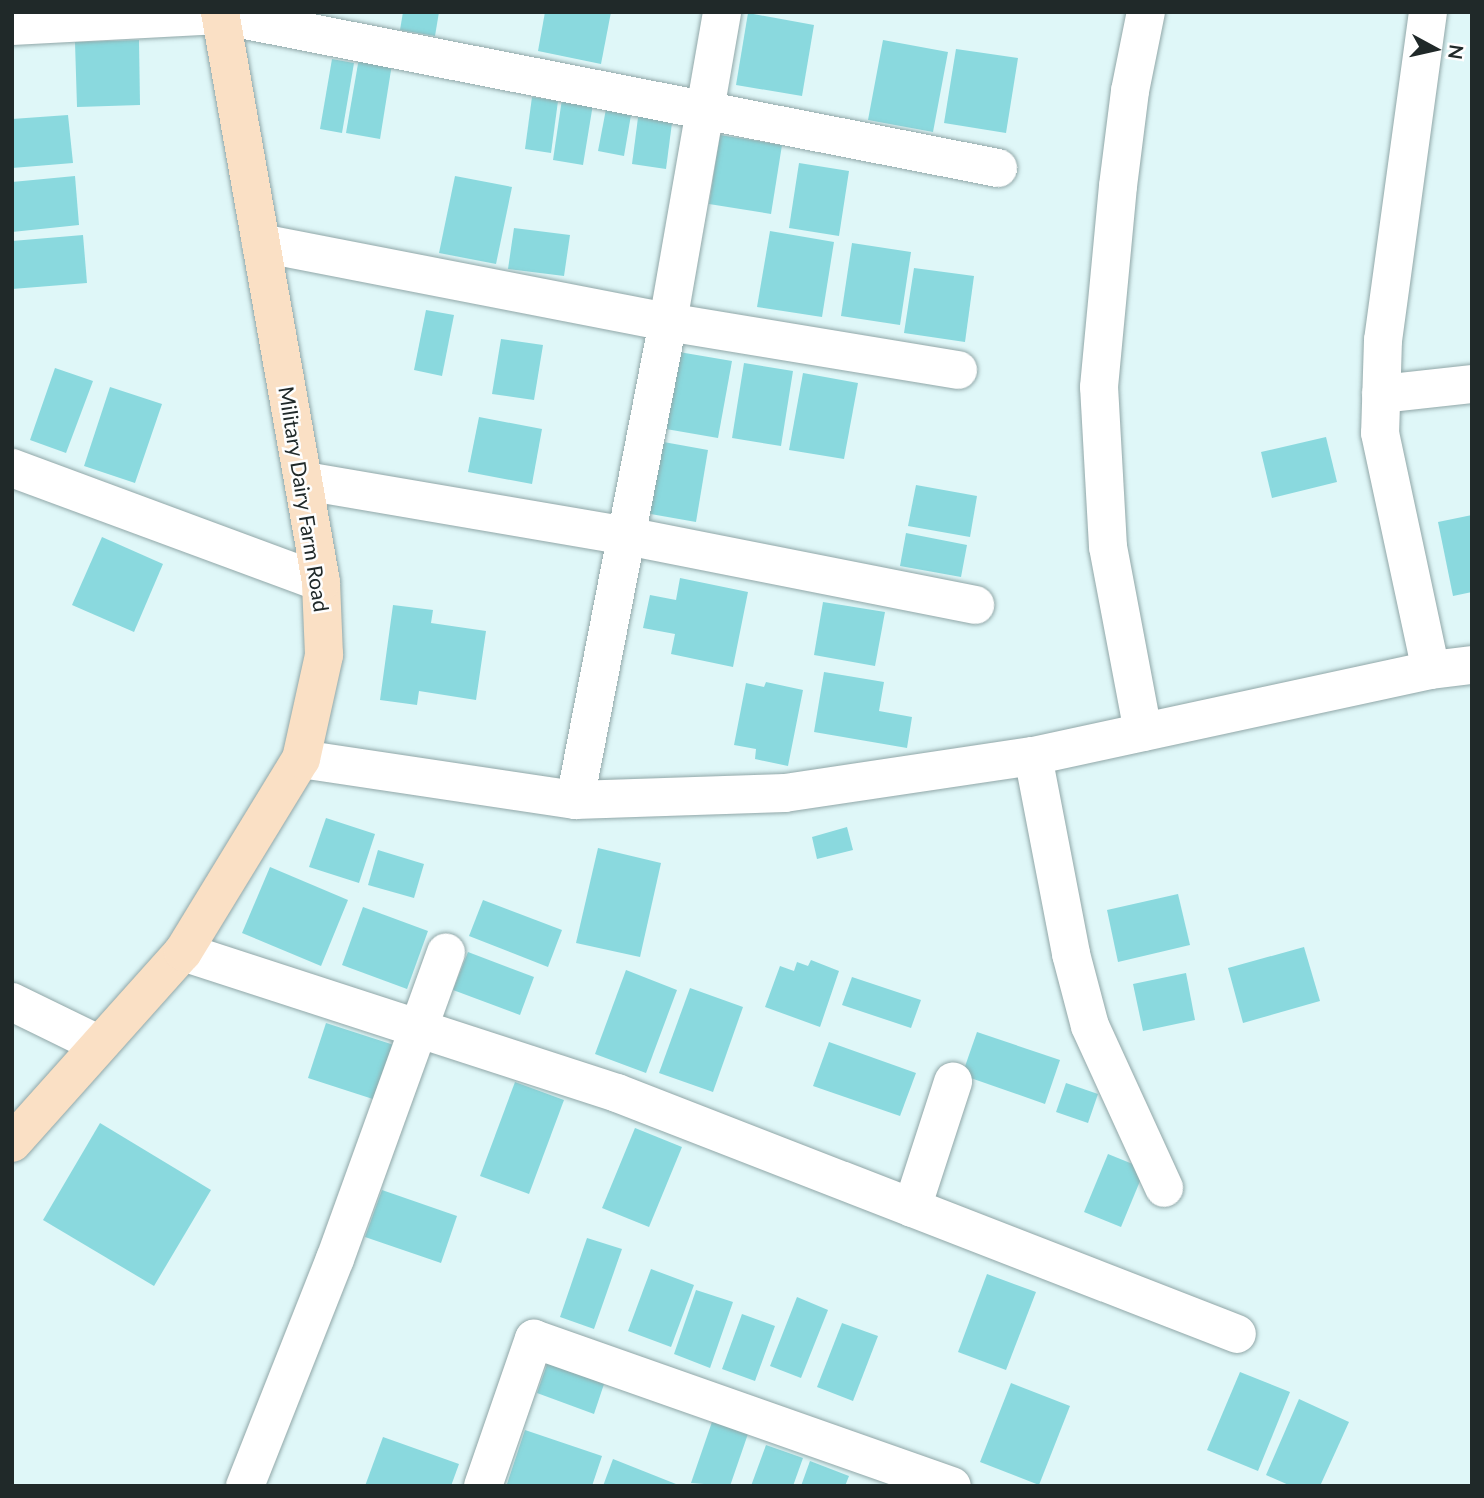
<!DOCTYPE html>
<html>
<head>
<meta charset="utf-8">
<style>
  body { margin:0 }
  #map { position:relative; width:1484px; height:1498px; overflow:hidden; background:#dff7f8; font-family:Lato,sans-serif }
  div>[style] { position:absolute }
  .building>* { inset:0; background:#8ad9de }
  .roads { filter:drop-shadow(0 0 2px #91a7a8) drop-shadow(0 0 2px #91a7a8) }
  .minor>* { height:38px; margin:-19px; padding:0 19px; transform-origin:19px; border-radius:19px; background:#fff }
  .major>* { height:38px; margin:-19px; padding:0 19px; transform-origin:19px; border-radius:19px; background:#fae0c5 }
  span { translate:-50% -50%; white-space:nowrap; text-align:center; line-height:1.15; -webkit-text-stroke:5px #fefefe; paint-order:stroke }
  .street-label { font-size:21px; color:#202929 }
  .frame { position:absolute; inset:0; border:14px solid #202929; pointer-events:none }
  .north { position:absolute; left:1400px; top:14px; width:70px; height:70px; -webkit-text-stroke:5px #fefefe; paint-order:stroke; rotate:98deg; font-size:19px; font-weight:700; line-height:28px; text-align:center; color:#202929 }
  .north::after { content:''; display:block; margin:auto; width:24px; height:32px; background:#202929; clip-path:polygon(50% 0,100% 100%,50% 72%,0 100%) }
</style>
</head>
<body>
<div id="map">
  <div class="building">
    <div style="clip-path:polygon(403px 12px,439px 12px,435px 36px,400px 30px)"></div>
    <div style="clip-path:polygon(545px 12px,611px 12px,601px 64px,538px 51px)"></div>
    <div style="clip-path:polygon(748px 13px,814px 25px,802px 96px,736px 85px)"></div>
    <div style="clip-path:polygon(139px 40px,140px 105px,77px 107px,75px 42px)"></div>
    <div style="clip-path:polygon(883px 40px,948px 52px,933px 132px,868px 120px)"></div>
    <div style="clip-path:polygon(956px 49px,1018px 58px,1006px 133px,944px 123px)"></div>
    <div style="clip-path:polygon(359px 58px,392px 64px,380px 139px,346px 133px)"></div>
    <div style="clip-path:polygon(332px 59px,354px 63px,342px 133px,320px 129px)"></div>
    <div style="clip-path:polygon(532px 97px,558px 101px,551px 153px,525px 149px)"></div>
    <div style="clip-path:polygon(562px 99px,593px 104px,583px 165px,553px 160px)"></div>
    <div style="clip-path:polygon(607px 104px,632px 109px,624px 156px,598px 151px)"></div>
    <div style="clip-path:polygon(639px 110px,673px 115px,666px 169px,632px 164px)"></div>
    <div style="clip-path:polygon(68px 115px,73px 163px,12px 168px,12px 119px)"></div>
    <div style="clip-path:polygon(720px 135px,782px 145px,771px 214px,709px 204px)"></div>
    <div style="clip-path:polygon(799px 163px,849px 171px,839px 236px,789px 228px)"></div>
    <div style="clip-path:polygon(75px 176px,79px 225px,12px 232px,12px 182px)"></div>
    <div style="clip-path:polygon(455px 176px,512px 187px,496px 264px,439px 253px)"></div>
    <div style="clip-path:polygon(514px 228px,570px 235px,564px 276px,508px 269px)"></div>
    <div style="clip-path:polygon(770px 231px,834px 242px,822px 317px,757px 307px)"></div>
    <div style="clip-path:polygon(83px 235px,87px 283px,12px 289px,12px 241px)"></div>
    <div style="clip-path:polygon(852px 243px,911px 252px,900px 325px,841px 316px)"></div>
    <div style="clip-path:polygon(914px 268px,974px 276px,965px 342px,904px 333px)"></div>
    <div style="clip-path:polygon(426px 310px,454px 315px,442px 376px,414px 370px)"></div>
    <div style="clip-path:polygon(501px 339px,543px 345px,534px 400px,492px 394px)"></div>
    <div style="clip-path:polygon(679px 352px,732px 361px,718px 438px,666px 429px)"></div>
    <div style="clip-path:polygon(744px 363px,793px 371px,781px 446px,732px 438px)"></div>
    <div style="clip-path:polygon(55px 368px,93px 381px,66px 453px,30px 440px)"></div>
    <div style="clip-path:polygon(803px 373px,858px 383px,844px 459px,789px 450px)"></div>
    <div style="clip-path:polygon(110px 387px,162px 404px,135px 483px,84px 466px)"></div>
    <div style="clip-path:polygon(479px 417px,542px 429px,532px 484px,468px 472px)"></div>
    <div style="clip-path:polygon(1326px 437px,1337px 482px,1272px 498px,1261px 452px)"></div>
    <div style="clip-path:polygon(658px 441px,708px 450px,696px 522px,645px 513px)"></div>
    <div style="clip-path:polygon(916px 485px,977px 496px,970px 537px,908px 526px)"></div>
    <div style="clip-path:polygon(1472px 515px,1472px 592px,1453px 596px,1438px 522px)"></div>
    <div style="clip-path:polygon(906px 533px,967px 545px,961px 577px,900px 566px)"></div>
    <div style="clip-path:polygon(102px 537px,163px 564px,134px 632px,72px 605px)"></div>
    <div style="clip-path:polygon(680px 578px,748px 592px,733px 667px,671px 654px,675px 634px,643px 628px,650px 595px,676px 600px)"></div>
    <div style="clip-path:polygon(823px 602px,885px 612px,875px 666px,814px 655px)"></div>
    <div style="clip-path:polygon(393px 605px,433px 610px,431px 623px,486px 631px,476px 700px,419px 691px,417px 705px,380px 700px)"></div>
    <div style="clip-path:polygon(824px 672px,884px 682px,879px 711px,912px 717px,907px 748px,814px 732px)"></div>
    <div style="clip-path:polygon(766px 682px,803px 690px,788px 766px,755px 759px,756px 749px,734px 745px,746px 683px,764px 687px)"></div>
    <div style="clip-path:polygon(326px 818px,375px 834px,359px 883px,309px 867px)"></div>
    <div style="clip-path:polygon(847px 827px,853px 850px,817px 859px,812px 837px)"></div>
    <div style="clip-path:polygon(598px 848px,661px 863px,640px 957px,576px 943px)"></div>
    <div style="clip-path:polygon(378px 850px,424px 864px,414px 898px,368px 885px)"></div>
    <div style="clip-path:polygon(270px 867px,348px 900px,321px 966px,242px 933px)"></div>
    <div style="clip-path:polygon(1178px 894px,1190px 945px,1118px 962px,1107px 910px)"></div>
    <div style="clip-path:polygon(483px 900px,562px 930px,548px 967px,469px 936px)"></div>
    <div style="clip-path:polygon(363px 907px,428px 931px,407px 989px,342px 965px)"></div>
    <div style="clip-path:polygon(1304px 947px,1320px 1001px,1243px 1023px,1228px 968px)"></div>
    <div style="clip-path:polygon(468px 952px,534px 977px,520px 1015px,453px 990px)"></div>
    <div style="clip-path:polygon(811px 960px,839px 971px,820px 1027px,765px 1007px,780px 966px,794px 971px,797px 962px,808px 966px)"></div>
    <div style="clip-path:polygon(626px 970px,677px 990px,646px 1073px,595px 1054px)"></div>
    <div style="clip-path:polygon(1186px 973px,1195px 1020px,1143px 1031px,1133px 984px)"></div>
    <div style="clip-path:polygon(852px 977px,921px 1000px,911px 1028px,842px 1005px)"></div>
    <div style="clip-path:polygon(690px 988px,743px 1007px,713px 1092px,659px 1073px)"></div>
    <div style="clip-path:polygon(326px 1023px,397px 1046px,379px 1101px,308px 1078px)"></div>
    <div style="clip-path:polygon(977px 1032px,1060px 1060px,1045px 1104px,962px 1075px)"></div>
    <div style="clip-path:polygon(829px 1042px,916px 1073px,900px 1116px,813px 1086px)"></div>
    <div style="clip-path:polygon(515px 1082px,564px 1100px,529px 1194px,480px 1176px)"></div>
    <div style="clip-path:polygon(1066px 1083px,1098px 1094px,1088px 1123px,1056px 1112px)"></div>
    <div style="clip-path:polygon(100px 1123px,211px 1190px,154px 1286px,43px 1220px)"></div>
    <div style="clip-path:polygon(635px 1128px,682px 1147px,649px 1227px,602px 1208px)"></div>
    <div style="clip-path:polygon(1108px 1154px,1145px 1169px,1121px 1227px,1084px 1212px)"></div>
    <div style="clip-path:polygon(382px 1190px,457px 1216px,441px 1263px,365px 1237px)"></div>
    <div style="clip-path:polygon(587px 1238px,622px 1249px,594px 1329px,560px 1317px)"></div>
    <div style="clip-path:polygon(651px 1269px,694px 1285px,671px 1347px,628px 1331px)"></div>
    <div style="clip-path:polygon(987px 1274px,1036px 1292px,1006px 1370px,958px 1352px)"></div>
    <div style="clip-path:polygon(696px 1290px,733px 1302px,710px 1368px,674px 1354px)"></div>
    <div style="clip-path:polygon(797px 1297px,828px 1310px,801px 1378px,770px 1366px)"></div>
    <div style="clip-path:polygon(742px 1314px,775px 1326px,755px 1381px,722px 1369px)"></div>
    <div style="clip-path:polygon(842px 1323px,878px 1336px,853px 1401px,817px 1387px)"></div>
    <div style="clip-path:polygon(550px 1356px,607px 1375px,594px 1414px,537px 1393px)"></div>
    <div style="clip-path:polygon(1240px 1372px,1290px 1392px,1258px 1471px,1207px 1450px)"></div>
    <div style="clip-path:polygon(1011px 1383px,1070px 1406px,1039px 1485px,980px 1462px)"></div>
    <div style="clip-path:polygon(1299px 1399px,1349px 1422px,1320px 1486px,1291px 1486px,1266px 1475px)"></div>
    <div style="clip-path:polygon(714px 1416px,750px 1428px,730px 1486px,691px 1483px)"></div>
    <div style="clip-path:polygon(525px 1430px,602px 1456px,592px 1486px,507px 1484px)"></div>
    <div style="clip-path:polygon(383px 1437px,459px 1464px,451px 1486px,365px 1486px)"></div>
    <div style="clip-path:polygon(766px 1445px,803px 1458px,793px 1486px,751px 1486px)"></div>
    <div style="clip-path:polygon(613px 1459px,681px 1486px,603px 1486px)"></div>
    <div style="clip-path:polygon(810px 1461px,849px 1476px,845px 1486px,801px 1486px)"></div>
  </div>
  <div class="roads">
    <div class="minor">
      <div style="left:1428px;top:12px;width:331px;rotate:97.8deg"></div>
      <div style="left:1383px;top:340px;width:93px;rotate:91.8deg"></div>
      <div style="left:1380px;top:433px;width:242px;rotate:77.9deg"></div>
      <div style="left:12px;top:26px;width:208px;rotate:-3deg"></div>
      <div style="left:220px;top:15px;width:793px;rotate:11.13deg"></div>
      <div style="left:261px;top:243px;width:415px;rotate:11deg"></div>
      <div style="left:668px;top:322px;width:294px;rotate:9.4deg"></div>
      <div style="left:1381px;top:394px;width:92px;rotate:-6.3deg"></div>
      <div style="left:12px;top:468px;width:329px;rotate:20.3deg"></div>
      <div style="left:305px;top:481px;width:327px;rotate:9.7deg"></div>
      <div style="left:627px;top:536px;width:355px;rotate:11.2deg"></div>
      <div style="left:1143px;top:732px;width:188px;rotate:-100.7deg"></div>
      <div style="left:1108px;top:547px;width:160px;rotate:-93.2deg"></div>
      <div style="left:1099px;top:387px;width:202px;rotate:-84.6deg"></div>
      <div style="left:1118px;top:186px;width:96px;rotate:-82.8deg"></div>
      <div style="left:1130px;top:91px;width:81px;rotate:-78.6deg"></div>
      <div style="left:1033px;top:756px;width:202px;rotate:79.1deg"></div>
      <div style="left:1071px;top:954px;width:74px;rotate:75.2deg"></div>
      <div style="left:1090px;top:1026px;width:178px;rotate:65.4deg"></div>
      <div style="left:301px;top:759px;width:277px;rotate:8.5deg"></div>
      <div style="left:575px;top:800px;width:210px;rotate:-1.9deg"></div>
      <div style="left:785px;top:793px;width:251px;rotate:-8.5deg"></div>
      <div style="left:1033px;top:756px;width:407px;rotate:-12.2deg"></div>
      <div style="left:1431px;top:670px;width:41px;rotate:-7deg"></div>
      <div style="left:575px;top:800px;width:487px;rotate:-79deg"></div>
      <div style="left:668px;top:322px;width:315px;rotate:-80.1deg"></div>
      <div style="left:183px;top:952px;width:456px;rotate:18deg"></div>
      <div style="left:617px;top:1093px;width:665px;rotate:21.24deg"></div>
      <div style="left:12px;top:1002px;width:96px;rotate:26deg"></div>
      <div style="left:912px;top:1208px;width:133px;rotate:-72deg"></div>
      <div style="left:245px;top:1486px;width:244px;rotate:-68.4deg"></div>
      <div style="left:335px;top:1259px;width:326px;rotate:-70.1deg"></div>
      <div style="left:483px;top:1486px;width:156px;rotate:-70.9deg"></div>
      <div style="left:534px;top:1339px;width:443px;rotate:19.4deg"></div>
    </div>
    <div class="major">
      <div style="left:12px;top:1143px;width:256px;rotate:-48.2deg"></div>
      <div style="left:183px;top:952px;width:226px;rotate:-58.6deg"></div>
      <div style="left:301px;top:759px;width:107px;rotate:-77.5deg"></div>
      <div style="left:324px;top:655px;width:73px;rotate:-92.4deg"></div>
      <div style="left:321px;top:582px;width:579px;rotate:-100.05deg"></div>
    </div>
  </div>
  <div class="street-label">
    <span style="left:304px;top:499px;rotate:81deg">Military Dairy Farm Road</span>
  </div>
  <div class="frame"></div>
  <div class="north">N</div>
</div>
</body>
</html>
